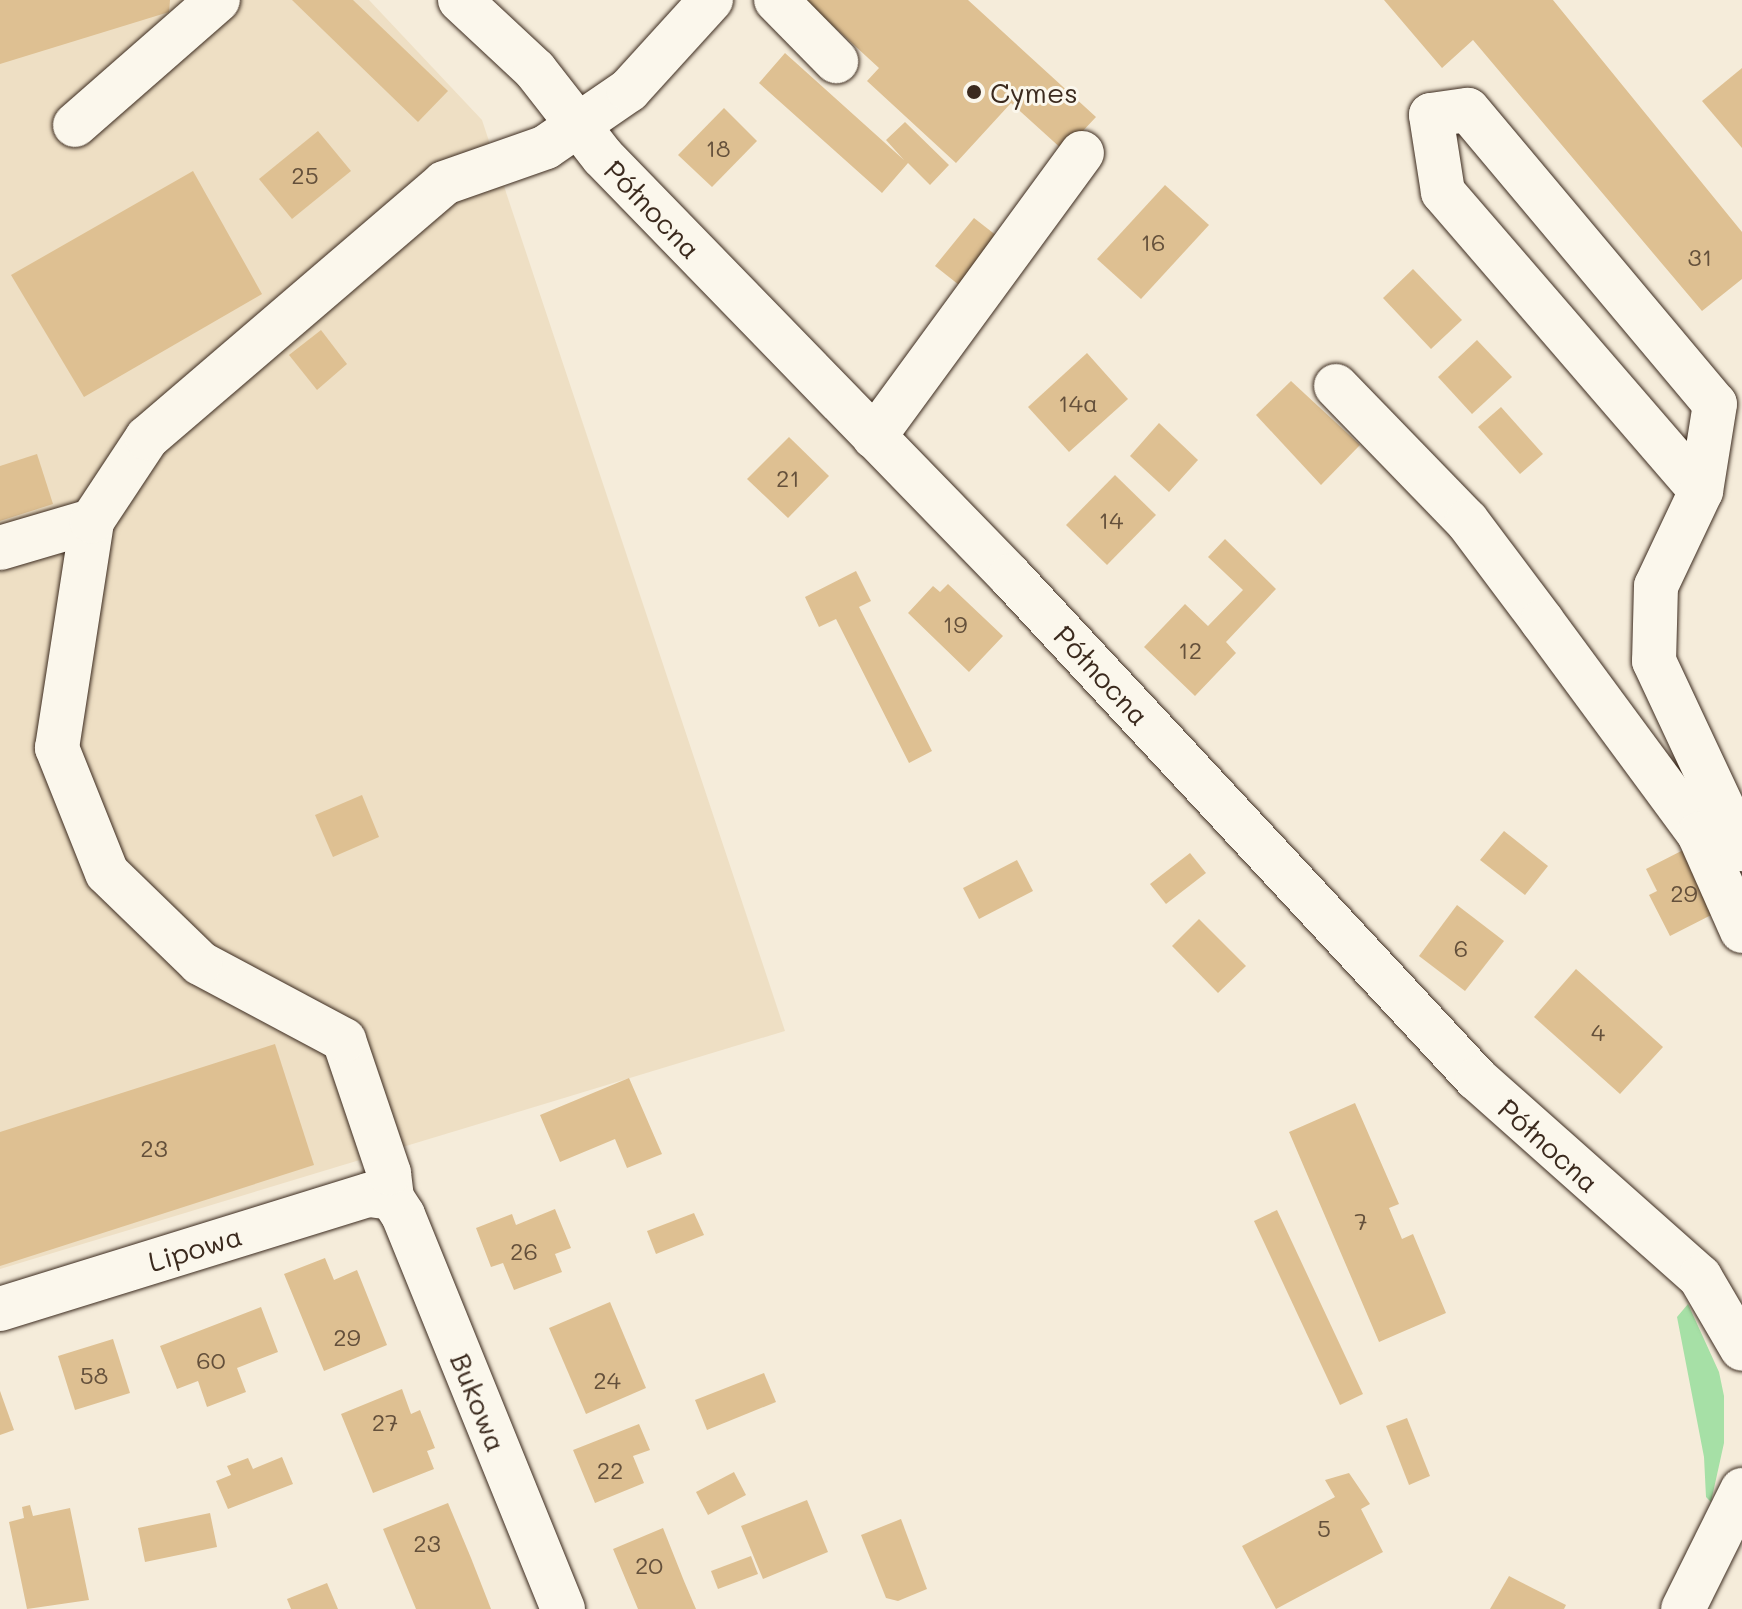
<!DOCTYPE html>
<html>
<head>
<meta charset="utf-8">
<style>
  body { margin:0 }
  #map { position:relative; width:1742px; height:1609px; overflow:hidden; background:#f5ecda; font-family:Mali,sans-serif }
  div>[style] { position:absolute }
  .built>* { inset:0; background:#eedfc4 }
  .green>* { inset:0; background:#a6e0a6 }
  .building>* { inset:0; background:#dec092 }
  .roads { filter:drop-shadow(0 0 2px #3b2a1e) drop-shadow(0 0 2px #3b2a1e) }
  .minor>* { height:44px; margin:-22px; padding:0 22px; transform-origin:22px; border-radius:22px; background:#fbf7ec }
  .dots>* { width:22px; height:22px; translate:-50% -50%; box-sizing:border-box; border:4px solid #fbf7ec; border-radius:50% }
  span { translate:-50% -50%; white-space:nowrap; text-align:center; line-height:1.15; -webkit-text-stroke:6px #fbf7ec; paint-order:stroke }
  .number-label { font-size:24px; color:#64503b }
  .number-label span { -webkit-text-stroke-width:0 }
  .poi-label { font-size:28px; color:#3b2a1e }
  .left { translate:0 -50%; text-align:left }
  .street-label { font-size:28px; color:#3b2a1e }
</style>
</head>
<body>
<div id="map">
  <div class="built">
    <div style="clip-path:polygon(0 0,369px 0,482px 120px,785px 1031px,0 1269px)"></div>
  </div>
  <div class="green">
    <div style="clip-path:polygon(1688px 1304px,1719px 1372px,1724px 1396px,1724px 1443px,1711px 1502px,1706px 1497px,1704px 1457px,1677px 1317px)"></div>
  </div>
  <div class="building">
    <div style="clip-path:polygon(0 0,170px 0,169px 12px,0 64px)"></div>
    <div style="clip-path:polygon(292px 0,353px 0,448px 91px,418px 122px)"></div>
    <div style="clip-path:polygon(805px 0,968px 0,1096px 117px,1064px 151px,1011px 103px,956px 163px,867px 81px,879px 68px)"></div>
    <div style="clip-path:polygon(1384px 0,1553px 0,1742px 232px,1742px 279px,1702px 311px,1473px 40px,1442px 68px)"></div>
    <div style="clip-path:polygon(785px 53px,904px 160px,886px 140px,905px 122px,949px 165px,930px 185px,908px 163px,882px 193px,759px 83px)"></div>
    <div style="clip-path:polygon(1742px 68px,1742px 148px,1702px 101px)"></div>
    <div style="clip-path:polygon(724px 108px,757px 141px,712px 187px,678px 155px)"></div>
    <div style="clip-path:polygon(318px 131px,351px 171px,292px 219px,259px 179px)"></div>
    <div style="clip-path:polygon(193px 171px,262px 294px,84px 397px,11px 275px)"></div>
    <div style="clip-path:polygon(1165px 185px,1209px 225px,1141px 299px,1097px 259px)"></div>
    <div style="clip-path:polygon(974px 218px,1011px 247px,973px 296px,935px 266px)"></div>
    <div style="clip-path:polygon(1413px 269px,1462px 320px,1431px 349px,1383px 298px)"></div>
    <div style="clip-path:polygon(321px 330px,347px 364px,317px 390px,289px 355px)"></div>
    <div style="clip-path:polygon(1477px 340px,1512px 377px,1472px 414px,1438px 377px)"></div>
    <div style="clip-path:polygon(1087px 353px,1128px 399px,1069px 452px,1028px 407px)"></div>
    <div style="clip-path:polygon(1291px 381px,1360px 445px,1321px 485px,1256px 415px)"></div>
    <div style="clip-path:polygon(1501px 407px,1543px 454px,1520px 474px,1478px 427px)"></div>
    <div style="clip-path:polygon(1159px 423px,1198px 460px,1169px 492px,1130px 456px)"></div>
    <div style="clip-path:polygon(789px 437px,829px 476px,788px 518px,747px 479px)"></div>
    <div style="clip-path:polygon(37px 454px,53px 504px,0 521px,0 466px)"></div>
    <div style="clip-path:polygon(1115px 475px,1156px 515px,1107px 565px,1066px 525px)"></div>
    <div style="clip-path:polygon(1225px 539px,1276px 589px,1226px 642px,1236px 653px,1195px 696px,1144px 647px,1185px 604px,1208px 626px,1243px 590px,1208px 557px)"></div>
    <div style="clip-path:polygon(856px 571px,871px 601px,859px 607px,932px 751px,909px 763px,836px 619px,819px 627px,805px 597px)"></div>
    <div style="clip-path:polygon(948px 584px,1003px 636px,969px 672px,908px 613px,933px 586px,940px 592px)"></div>
    <div style="clip-path:polygon(362px 795px,379px 837px,333px 857px,315px 815px)"></div>
    <div style="clip-path:polygon(1504px 831px,1548px 866px,1525px 895px,1480px 860px)"></div>
    <div style="clip-path:polygon(1691px 846px,1723px 909px,1670px 936px,1649px 895px,1657px 891px,1646px 869px)"></div>
    <div style="clip-path:polygon(1190px 853px,1206px 873px,1166px 904px,1150px 884px)"></div>
    <div style="clip-path:polygon(1017px 860px,1033px 891px,979px 919px,963px 888px)"></div>
    <div style="clip-path:polygon(1457px 905px,1504px 941px,1465px 991px,1419px 956px)"></div>
    <div style="clip-path:polygon(1199px 919px,1246px 966px,1218px 993px,1172px 946px)"></div>
    <div style="clip-path:polygon(1576px 969px,1663px 1047px,1620px 1094px,1534px 1017px)"></div>
    <div style="clip-path:polygon(275px 1044px,314px 1165px,0 1266px,0 1132px)"></div>
    <div style="clip-path:polygon(629px 1078px,662px 1154px,627px 1168px,615px 1139px,560px 1162px,540px 1115px)"></div>
    <div style="clip-path:polygon(1355px 1103px,1399px 1204px,1389px 1208px,1402px 1239px,1413px 1234px,1446px 1313px,1379px 1342px,1289px 1132px)"></div>
    <div style="clip-path:polygon(555px 1209px,571px 1248px,555px 1254px,562px 1272px,514px 1290px,503px 1263px,491px 1267px,476px 1228px,512px 1214px,516px 1225px)"></div>
    <div style="clip-path:polygon(1277px 1210px,1363px 1394px,1340px 1405px,1254px 1221px)"></div>
    <div style="clip-path:polygon(694px 1213px,704px 1235px,656px 1254px,647px 1231px)"></div>
    <div style="clip-path:polygon(325px 1258px,334px 1280px,357px 1270px,387px 1345px,324px 1371px,284px 1274px)"></div>
    <div style="clip-path:polygon(610px 1302px,646px 1388px,586px 1414px,549px 1328px)"></div>
    <div style="clip-path:polygon(261px 1307px,278px 1352px,237px 1368px,246px 1392px,207px 1407px,198px 1381px,177px 1389px,160px 1346px)"></div>
    <div style="clip-path:polygon(113px 1339px,130px 1393px,75px 1410px,58px 1356px)"></div>
    <div style="clip-path:polygon(764px 1373px,776px 1402px,707px 1430px,695px 1400px)"></div>
    <div style="clip-path:polygon(402px 1389px,411px 1414px,420px 1410px,435px 1448px,427px 1451px,434px 1469px,373px 1493px,341px 1414px)"></div>
    <div style="clip-path:polygon(0 1391px,14px 1430px,0 1435px)"></div>
    <div style="clip-path:polygon(1407px 1418px,1430px 1476px,1409px 1485px,1386px 1426px)"></div>
    <div style="clip-path:polygon(639px 1424px,650px 1450px,633px 1456px,644px 1483px,595px 1503px,573px 1450px)"></div>
    <div style="clip-path:polygon(282px 1457px,293px 1484px,228px 1509px,216px 1481px,231px 1475px,227px 1466px,248px 1458px,253px 1469px)"></div>
    <div style="clip-path:polygon(734px 1472px,746px 1495px,708px 1515px,696px 1492px)"></div>
    <div style="clip-path:polygon(1349px 1473px,1370px 1504px,1361px 1509px,1383px 1552px,1276px 1609px,1242px 1546px,1335px 1497px,1325px 1480px)"></div>
    <div style="clip-path:polygon(807px 1500px,828px 1552px,763px 1579px,741px 1526px)"></div>
    <div style="clip-path:polygon(448px 1503px,471px 1558px,491px 1609px,416px 1609px,383px 1529px)"></div>
    <div style="clip-path:polygon(30px 1505px,33px 1516px,70px 1508px,89px 1600px,27px 1609px,9px 1522px,24px 1518px,22px 1507px)"></div>
    <div style="clip-path:polygon(210px 1513px,217px 1547px,145px 1562px,138px 1528px)"></div>
    <div style="clip-path:polygon(901px 1519px,927px 1589px,898px 1601px,886px 1598px,861px 1535px)"></div>
    <div style="clip-path:polygon(663px 1528px,684px 1581px,696px 1609px,638px 1609px,613px 1549px)"></div>
    <div style="clip-path:polygon(751px 1556px,758px 1574px,718px 1589px,711px 1571px)"></div>
    <div style="clip-path:polygon(1509px 1576px,1566px 1605px,1564px 1609px,1490px 1609px)"></div>
    <div style="clip-path:polygon(327px 1583px,338px 1609px,291px 1609px,287px 1599px)"></div>
  </div>
  <div class="roads">
    <div class="minor">
      <div style="left:460px;top:0;width:103px;rotate:43deg"></div>
      <div style="left:535px;top:70px;width:110px;rotate:52deg"></div>
      <div style="left:603px;top:157px;width:584px;rotate:45.83deg"></div>
      <div style="left:1010px;top:576px;width:686px;rotate:47.13deg"></div>
      <div style="left:1477px;top:1079px;width:298px;rotate:41.6deg"></div>
      <div style="left:1700px;top:1277px;width:83px;rotate:59.7deg"></div>
      <div style="left:776px;top:0;width:86px;rotate:45.5deg"></div>
      <div style="left:75px;top:125px;width:190px;rotate:-41.2deg"></div>
      <div style="left:1336px;top:386px;width:188px;rotate:45.9deg"></div>
      <div style="left:1467px;top:521px;width:125px;rotate:53.1deg"></div>
      <div style="left:1542px;top:621px;width:265px;rotate:53.6deg"></div>
      <div style="left:1699px;top:834px;width:106px;rotate:66.1deg"></div>
      <div style="left:874px;top:437px;width:352px;rotate:-53.8deg"></div>
      <div style="left:1701px;top:491px;width:395px;rotate:-130.8deg"></div>
      <div style="left:1443px;top:192px;width:78px;rotate:-98.9deg"></div>
      <div style="left:1431px;top:115px;width:37px;rotate:-8deg"></div>
      <div style="left:1468px;top:110px;width:384px;rotate:50deg"></div>
      <div style="left:1715px;top:404px;width:88px;rotate:99.1deg"></div>
      <div style="left:1701px;top:491px;width:105px;rotate:115.3deg"></div>
      <div style="left:1656px;top:586px;width:75px;rotate:91.5deg"></div>
      <div style="left:1654px;top:661px;width:208px;rotate:64.9deg"></div>
      <div style="left:0;top:548px;width:96px;rotate:-16.4deg"></div>
      <div style="left:0;top:1309px;width:386px;rotate:-17.2deg"></div>
      <div style="left:369px;top:1195px;width:23px;rotate:7deg"></div>
      <div style="left:563px;top:1609px;width:425px;rotate:-112.1deg"></div>
      <div style="left:403px;top:1215px;width:20px;rotate:-123deg"></div>
      <div style="left:392px;top:1198px;width:25px;rotate:-97deg"></div>
      <div style="left:389px;top:1173px;width:140px;rotate:-108.7deg"></div>
      <div style="left:344px;top:1040px;width:163px;rotate:-151.9deg"></div>
      <div style="left:200px;top:963px;width:129px;rotate:-135.9deg"></div>
      <div style="left:107px;top:873px;width:135px;rotate:-111.8deg"></div>
      <div style="left:57px;top:748px;width:230px;rotate:-81.2deg"></div>
      <div style="left:92px;top:521px;width:100px;rotate:-56.5deg"></div>
      <div style="left:147px;top:438px;width:391px;rotate:-40.6deg"></div>
      <div style="left:444px;top:183px;width:108px;rotate:-19.4deg"></div>
      <div style="left:546px;top:147px;width:101px;rotate:-34.5deg"></div>
      <div style="left:629px;top:90px;width:122px;rotate:-47.7deg"></div>
      <div style="left:1683px;top:1609px;width:133px;rotate:-63.6deg"></div>
    </div>
  </div>
  <div class="dots">
    <div style="left:974px;top:92px;background:#3b2a1e"></div>
  </div>
  <div class="number-label">
    <span style="left:718px;top:148px">18</span>
    <span style="left:305px;top:175px">25</span>
    <span style="left:1153px;top:242px">16</span>
    <span style="left:1700px;top:257px">31</span>
    <span style="left:1078px;top:403px">14a</span>
    <span style="left:788px;top:478px">21</span>
    <span style="left:1111px;top:520px">14</span>
    <span style="left:955px;top:624px">19</span>
    <span style="left:1190px;top:650px">12</span>
    <span style="left:1684px;top:893px">29</span>
    <span style="left:1461px;top:948px">6</span>
    <span style="left:1598px;top:1032px">4</span>
    <span style="left:154px;top:1148px">23</span>
    <span style="left:1361px;top:1221px">7</span>
    <span style="left:524px;top:1251px">26</span>
    <span style="left:347px;top:1337px">29</span>
    <span style="left:211px;top:1360px">60</span>
    <span style="left:94px;top:1375px">58</span>
    <span style="left:607px;top:1380px">24</span>
    <span style="left:385px;top:1422px">27</span>
    <span style="left:610px;top:1470px">22</span>
    <span style="left:1324px;top:1528px">5</span>
    <span style="left:427px;top:1543px">23</span>
    <span style="left:649px;top:1565px">20</span>
  </div>
  <div class="poi-label">
    <span class="left" style="left:990px;top:92px">Cymes</span>
  </div>
  <div class="street-label">
    <span style="left:653px;top:209px;rotate:46deg">Północna</span>
    <span style="left:1102px;top:675px;rotate:47deg">Północna</span>
    <span style="left:1549px;top:1145px;rotate:42deg">Północna</span>
    <span style="left:195px;top:1248px;rotate:-17deg">Lipowa</span>
    <span style="left:479px;top:1402px;rotate:68deg">Bukowa</span>
  </div>
</div>
</body>
</html>
